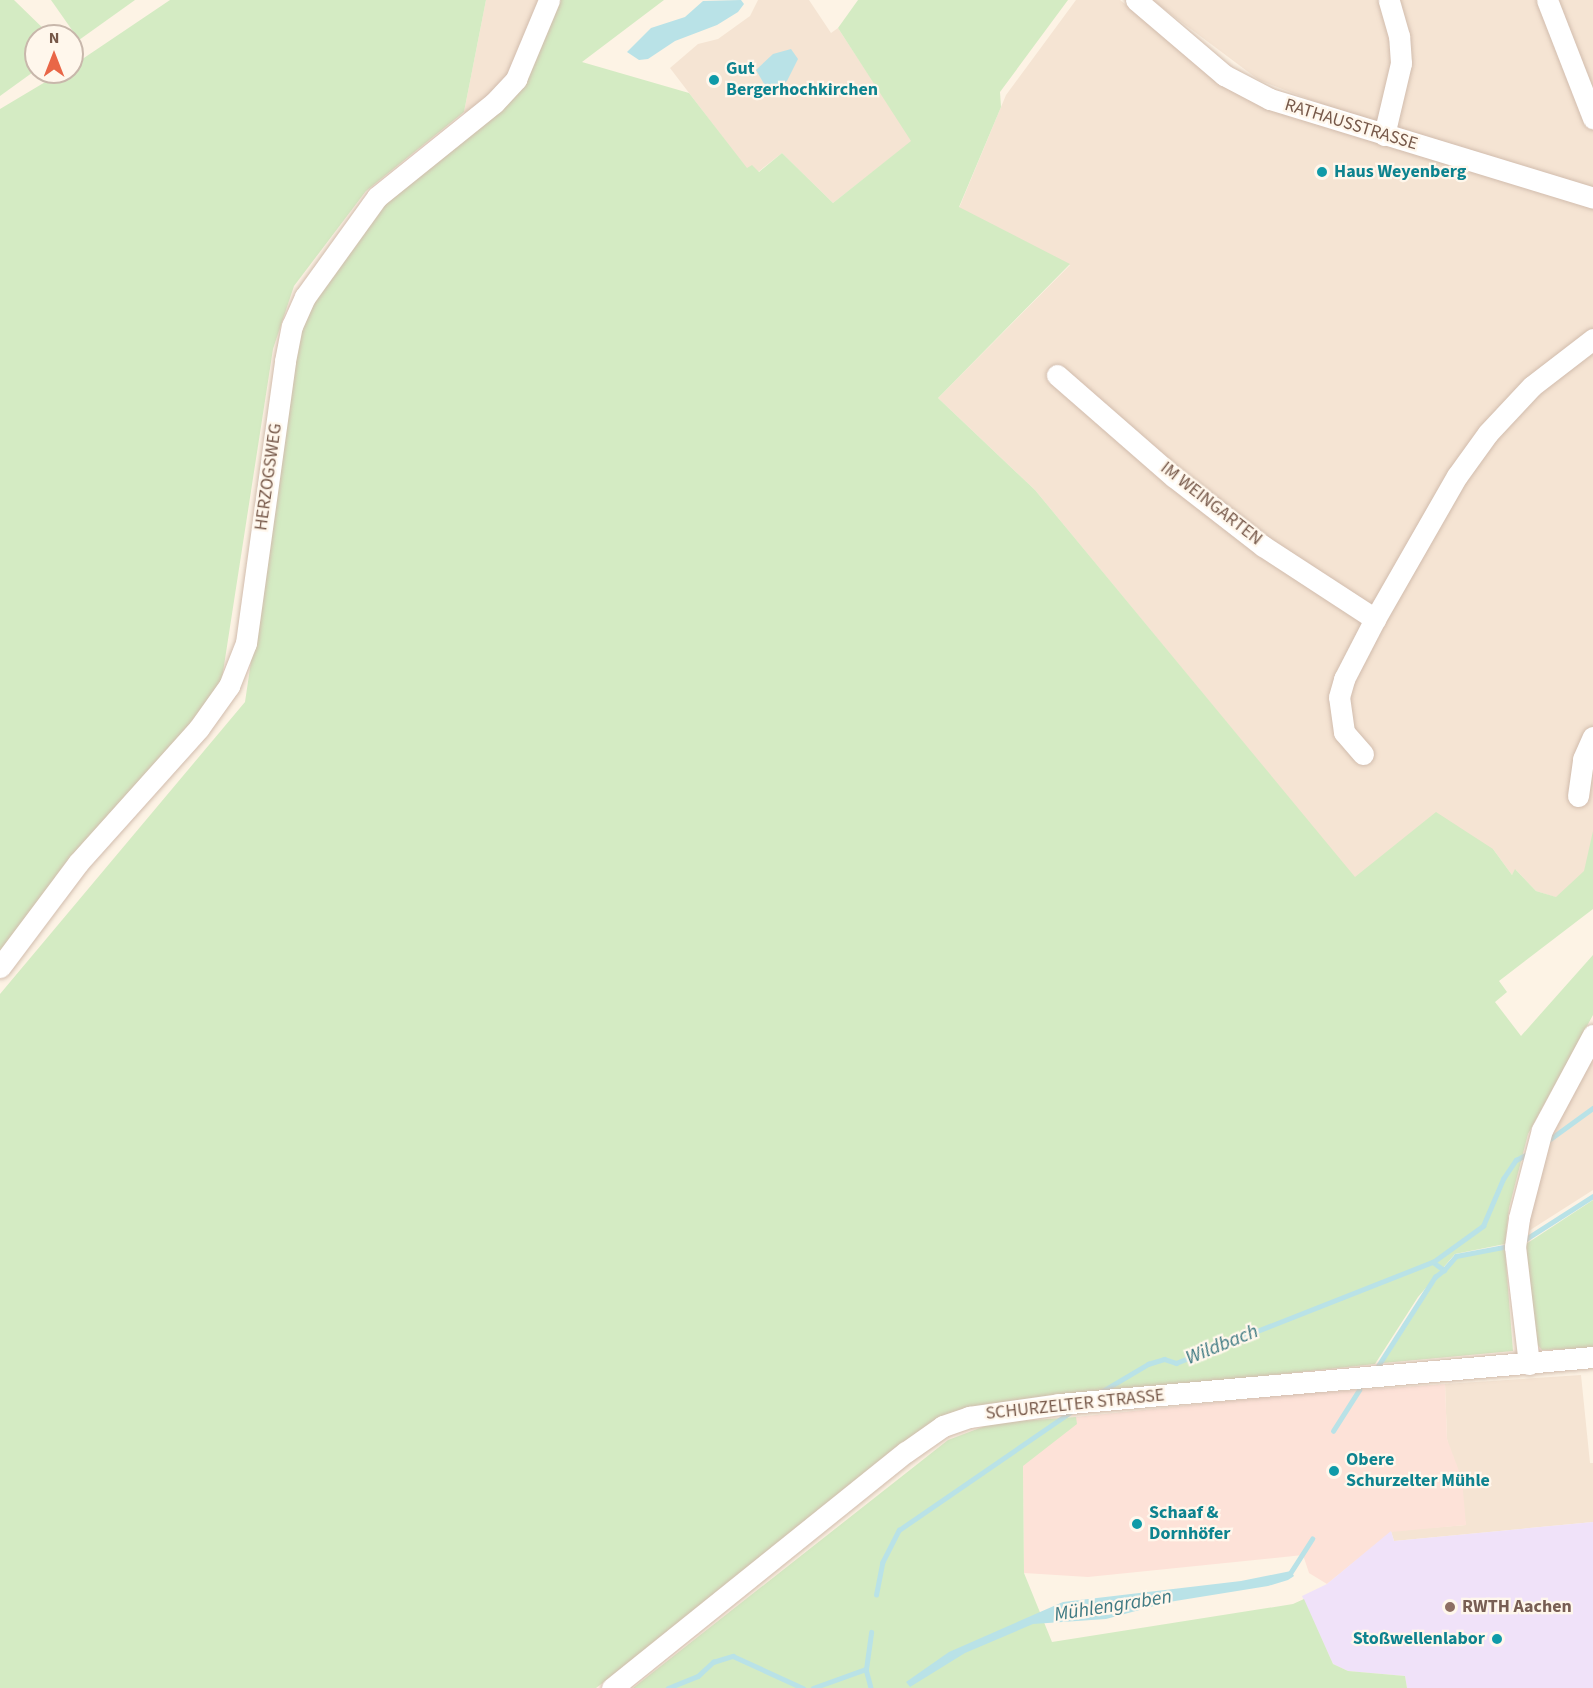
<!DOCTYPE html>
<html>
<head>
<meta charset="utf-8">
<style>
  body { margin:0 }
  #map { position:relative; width:1593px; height:1688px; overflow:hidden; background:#fdf3e5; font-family:"Source Sans 3",sans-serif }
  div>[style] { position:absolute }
  .residential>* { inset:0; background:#f5e4d3 }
  .commercial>* { inset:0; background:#fde2d8 }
  .education>* { inset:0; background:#f0e2f9 }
  .green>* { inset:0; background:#d4ebc3 }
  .water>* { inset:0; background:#b9e2e7 }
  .stream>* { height:4.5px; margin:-2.25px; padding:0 2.25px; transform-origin:2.25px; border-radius:2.25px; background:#b9e2e7 }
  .roads { filter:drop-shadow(0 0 2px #d1bcad) drop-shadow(0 0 2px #d1bcad) }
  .minor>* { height:21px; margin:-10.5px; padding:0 10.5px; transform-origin:10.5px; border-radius:10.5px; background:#fff }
  .dots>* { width:16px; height:16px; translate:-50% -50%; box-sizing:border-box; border:3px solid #fff7ec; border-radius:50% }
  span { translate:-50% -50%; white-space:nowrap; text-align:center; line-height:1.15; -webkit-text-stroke:4.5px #fff7ec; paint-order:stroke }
  .culture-label { font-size:18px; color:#0d838f; font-weight:700 }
  .left { translate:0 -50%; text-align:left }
  .right { translate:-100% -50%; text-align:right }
  .street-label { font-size:18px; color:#765849 }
  .education-label { font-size:18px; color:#785e54; font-weight:700 }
  .water-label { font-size:20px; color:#3f7a83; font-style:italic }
  .north { position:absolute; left:24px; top:24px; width:60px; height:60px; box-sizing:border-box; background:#fff7ec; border:2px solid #c8b7ab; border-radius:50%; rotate:0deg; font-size:16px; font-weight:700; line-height:24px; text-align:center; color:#765849 }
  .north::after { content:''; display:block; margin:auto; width:21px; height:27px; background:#e96647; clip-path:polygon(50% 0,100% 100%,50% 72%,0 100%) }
</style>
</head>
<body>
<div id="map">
  <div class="residential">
    <div style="clip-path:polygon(486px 0,554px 0,543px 31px,474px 125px,464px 112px)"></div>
    <div style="clip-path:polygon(758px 0,809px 0,831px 33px,838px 28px,912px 141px,833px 203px,782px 153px,758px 172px,747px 169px,670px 68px,698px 44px,718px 39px,750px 16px)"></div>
    <div style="clip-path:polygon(1076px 0,1120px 0,1210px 71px,1593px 206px,1593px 909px,1536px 891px,1516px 870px,1512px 875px,1493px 849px,1355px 878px,1035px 490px,938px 398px,1070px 265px,959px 208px,1006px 95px)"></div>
    <div style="clip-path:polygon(1152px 0,1593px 0,1593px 191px,1327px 106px,1259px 80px)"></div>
    <div style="clip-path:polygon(1593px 1052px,1593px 1190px,1524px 1234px,1544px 1147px)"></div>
    <div style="clip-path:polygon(1581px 1375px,1590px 1463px,1593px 1463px,1593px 1522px,1394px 1541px,1391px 1531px,1466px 1525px,1447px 1439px,1445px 1384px)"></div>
  </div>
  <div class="commercial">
    <div style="clip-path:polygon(1445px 1384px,1447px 1439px,1462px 1479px,1466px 1525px,1391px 1532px,1327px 1584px,1309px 1573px,1303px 1555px,1088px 1577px,1024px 1573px,1023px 1465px,1076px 1424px,1076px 1417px,1286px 1395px)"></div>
  </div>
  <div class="education">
    <div style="clip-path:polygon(1593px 1522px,1593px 1688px,1407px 1688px,1405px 1676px,1348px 1671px,1333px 1664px,1302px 1596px,1327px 1584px,1391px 1531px,1394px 1541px)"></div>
  </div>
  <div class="green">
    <div style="clip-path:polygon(0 0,14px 0,51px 36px,36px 36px,36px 70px,0 96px)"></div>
    <div style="clip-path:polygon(51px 0,135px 0,79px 40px)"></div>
    <div style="clip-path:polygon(170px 0,486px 0,464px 112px,366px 191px,294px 286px,273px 349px,221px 685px,0 956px,0 109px,62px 72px,72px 72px,72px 66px)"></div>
    <div style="clip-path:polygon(554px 0,664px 0,582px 62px,689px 93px,747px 168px,752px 165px,759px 172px,782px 153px,833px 203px,911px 141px,838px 28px,858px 0,1068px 0,1000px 92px,1001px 107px,959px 207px,1070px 264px,938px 398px,1035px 490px,1355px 877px,1436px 812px,1493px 849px,1512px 875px,1515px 869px,1536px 891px,1556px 897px,1584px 871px,1593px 831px,1593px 909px,1499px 981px,1507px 992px,1495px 1002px,1521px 1036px,1593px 955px,1593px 1015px,1528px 1134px,1509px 1208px,1505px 1244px,1455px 1254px,1418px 1297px,1375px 1364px,967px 1408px,596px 1688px,0 1688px,0 994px,245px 702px,298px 344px,313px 286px,380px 203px,520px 81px)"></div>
    <div style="clip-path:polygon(1593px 1200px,1593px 1348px,1542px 1350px,1536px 1343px,1526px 1244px)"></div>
    <div style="clip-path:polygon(1497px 1250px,1505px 1250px,1513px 1351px,1383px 1363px,1438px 1277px,1457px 1258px)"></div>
    <div style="clip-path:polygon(1076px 1417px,1077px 1424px,1023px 1466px,1024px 1573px,1052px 1642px,1293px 1604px,1304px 1599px,1333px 1664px,1348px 1671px,1405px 1676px,1407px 1688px,633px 1688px,948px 1440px,993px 1423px)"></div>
  </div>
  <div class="water">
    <div style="clip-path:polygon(741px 0,744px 4px,738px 12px,717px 25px,675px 41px,648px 59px,639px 60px,627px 52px,651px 28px,685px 17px,703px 1px)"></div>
    <div style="clip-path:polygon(791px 49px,798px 59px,787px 81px,778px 89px,767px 89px,756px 70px,773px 54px)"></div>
    <div style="clip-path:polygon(1291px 1571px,1294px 1576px,1288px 1580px,1268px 1586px,1169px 1602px,1106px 1619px,1033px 1624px,965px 1653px,910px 1687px,906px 1682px,949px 1652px,1063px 1602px,1241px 1581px)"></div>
  </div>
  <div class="stream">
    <div style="left:1546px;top:1142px;width:58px;rotate:-35.9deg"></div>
    <div style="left:1523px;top:1241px;width:83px;rotate:-32.7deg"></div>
    <div style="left:1433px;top:1262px;width:14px;rotate:36deg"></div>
    <div style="left:1444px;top:1270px;width:18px;rotate:-49deg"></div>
    <div style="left:1456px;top:1256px;width:54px;rotate:-10.7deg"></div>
    <div style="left:1378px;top:1366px;width:106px;rotate:-57.4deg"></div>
    <div style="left:1435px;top:1277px;width:11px;rotate:-38deg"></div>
    <div style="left:1101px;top:1392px;width:55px;rotate:-30.8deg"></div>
    <div style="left:1148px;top:1364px;width:17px;rotate:-17deg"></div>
    <div style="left:1164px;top:1359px;width:13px;rotate:18deg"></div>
    <div style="left:1176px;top:1363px;width:276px;rotate:-21.5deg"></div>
    <div style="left:1433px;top:1262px;width:62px;rotate:-35.8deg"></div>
    <div style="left:1483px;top:1226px;width:51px;rotate:-66.9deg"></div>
    <div style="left:1503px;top:1179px;width:23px;rotate:-56deg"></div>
    <div style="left:1516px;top:1160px;width:15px;rotate:-28deg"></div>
    <div style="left:1333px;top:1431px;width:49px;rotate:-57.6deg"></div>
    <div style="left:1289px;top:1575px;width:43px;rotate:-57.4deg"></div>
    <div style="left:876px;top:1595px;width:33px;rotate:-79deg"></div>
    <div style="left:882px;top:1563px;width:37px;rotate:-63deg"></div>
    <div style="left:899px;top:1530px;width:210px;rotate:-34.5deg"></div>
    <div style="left:866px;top:1669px;width:20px;rotate:75deg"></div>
    <div style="left:668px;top:1688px;width:32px;rotate:-22deg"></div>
    <div style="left:698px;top:1676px;width:21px;rotate:-43deg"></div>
    <div style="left:713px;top:1662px;width:21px;rotate:-17deg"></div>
    <div style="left:733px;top:1656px;width:77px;rotate:24.6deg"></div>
    <div style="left:813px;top:1688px;width:56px;rotate:-19.7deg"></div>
    <div style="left:866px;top:1669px;width:37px;rotate:-82deg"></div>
  </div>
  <div class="roads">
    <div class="minor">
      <div style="left:1136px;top:0;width:116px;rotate:40.4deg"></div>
      <div style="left:1224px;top:75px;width:52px;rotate:27.6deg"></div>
      <div style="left:1270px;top:99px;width:338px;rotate:17deg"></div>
      <div style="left:1547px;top:0;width:127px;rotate:68.7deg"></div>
      <div style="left:1384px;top:135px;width:74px;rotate:-76.7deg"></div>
      <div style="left:1401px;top:63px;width:27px;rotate:-94deg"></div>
      <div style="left:1399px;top:36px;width:37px;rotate:-106deg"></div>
      <div style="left:1057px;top:375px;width:155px;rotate:41.1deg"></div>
      <div style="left:1174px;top:477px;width:113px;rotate:37.8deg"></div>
      <div style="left:1263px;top:546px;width:134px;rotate:33.1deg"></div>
      <div style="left:1363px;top:754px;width:29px;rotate:-131deg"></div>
      <div style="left:1344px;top:732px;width:35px;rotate:-98deg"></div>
      <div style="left:1339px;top:697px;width:19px;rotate:-74deg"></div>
      <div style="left:1344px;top:679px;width:68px;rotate:-62.7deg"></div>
      <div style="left:1375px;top:619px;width:165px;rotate:-60.2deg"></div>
      <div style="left:1457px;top:476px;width:53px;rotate:-54.2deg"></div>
      <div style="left:1488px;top:433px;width:64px;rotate:-46.9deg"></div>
      <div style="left:1532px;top:386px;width:77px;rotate:-37.6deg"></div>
      <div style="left:1578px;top:796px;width:37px;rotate:-82deg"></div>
      <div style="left:1583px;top:759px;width:24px;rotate:-66deg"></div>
      <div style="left:0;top:967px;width:130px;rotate:-53.1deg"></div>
      <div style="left:78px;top:863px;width:181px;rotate:-48.1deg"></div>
      <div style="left:199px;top:728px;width:52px;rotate:-54.5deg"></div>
      <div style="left:229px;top:686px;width:46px;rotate:-68.4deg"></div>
      <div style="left:246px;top:643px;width:285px;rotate:-82.1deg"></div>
      <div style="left:285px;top:361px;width:36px;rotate:-79deg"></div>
      <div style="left:292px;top:326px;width:32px;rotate:-66deg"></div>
      <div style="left:305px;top:297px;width:123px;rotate:-54.2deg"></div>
      <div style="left:377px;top:197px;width:150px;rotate:-38.8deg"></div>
      <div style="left:494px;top:103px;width:33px;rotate:-47deg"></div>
      <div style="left:516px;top:79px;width:86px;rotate:-67.3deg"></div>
      <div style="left:1529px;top:1364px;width:118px;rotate:-96.8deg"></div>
      <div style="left:1515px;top:1247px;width:29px;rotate:-82deg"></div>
      <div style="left:1519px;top:1218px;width:91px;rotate:-75.4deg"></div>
      <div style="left:1542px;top:1130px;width:108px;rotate:-61.8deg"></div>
      <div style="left:612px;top:1688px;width:377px;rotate:-38.8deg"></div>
      <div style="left:906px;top:1452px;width:45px;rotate:-35.1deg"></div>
      <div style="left:943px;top:1426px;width:28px;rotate:-19deg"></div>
      <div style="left:969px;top:1417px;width:91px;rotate:-8.2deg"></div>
      <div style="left:1059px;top:1404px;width:536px;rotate:-5.03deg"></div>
    </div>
  </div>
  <div class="dots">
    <div style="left:714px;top:80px;background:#0f9aa8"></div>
    <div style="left:1322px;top:172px;background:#0f9aa8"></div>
    <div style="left:1334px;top:1471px;background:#0f9aa8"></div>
    <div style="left:1137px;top:1524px;background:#0f9aa8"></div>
    <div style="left:1450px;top:1607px;background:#8d6e63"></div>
    <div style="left:1497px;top:1639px;background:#0f9aa8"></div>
  </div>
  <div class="culture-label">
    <span class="left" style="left:726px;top:80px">Gut<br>Bergerhochkirchen</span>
    <span class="left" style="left:1334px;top:172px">Haus Weyenberg</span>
    <span class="left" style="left:1346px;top:1471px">Obere<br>Schurzelter Mühle</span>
    <span class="left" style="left:1149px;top:1524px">Schaaf &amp;<br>Dornhöfer</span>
    <span class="right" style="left:1485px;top:1639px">Stoßwellenlabor</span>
  </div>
  <div class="street-label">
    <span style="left:1351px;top:125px;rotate:17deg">RATHAUSSTRASSE</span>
    <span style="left:269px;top:477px;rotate:-82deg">HERZOGSWEG</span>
    <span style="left:1211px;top:504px;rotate:38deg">IM WEINGARTEN</span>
    <span style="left:1075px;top:1405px;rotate:-6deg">SCHURZELTER STRASSE</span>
  </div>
  <div class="education-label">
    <span class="left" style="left:1462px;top:1607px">RWTH Aachen</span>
  </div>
  <div class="water-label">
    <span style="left:1222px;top:1345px;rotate:-22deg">Wildbach</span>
    <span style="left:1113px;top:1606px;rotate:-9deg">Mühlengraben</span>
  </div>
  <div class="north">N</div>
</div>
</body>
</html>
